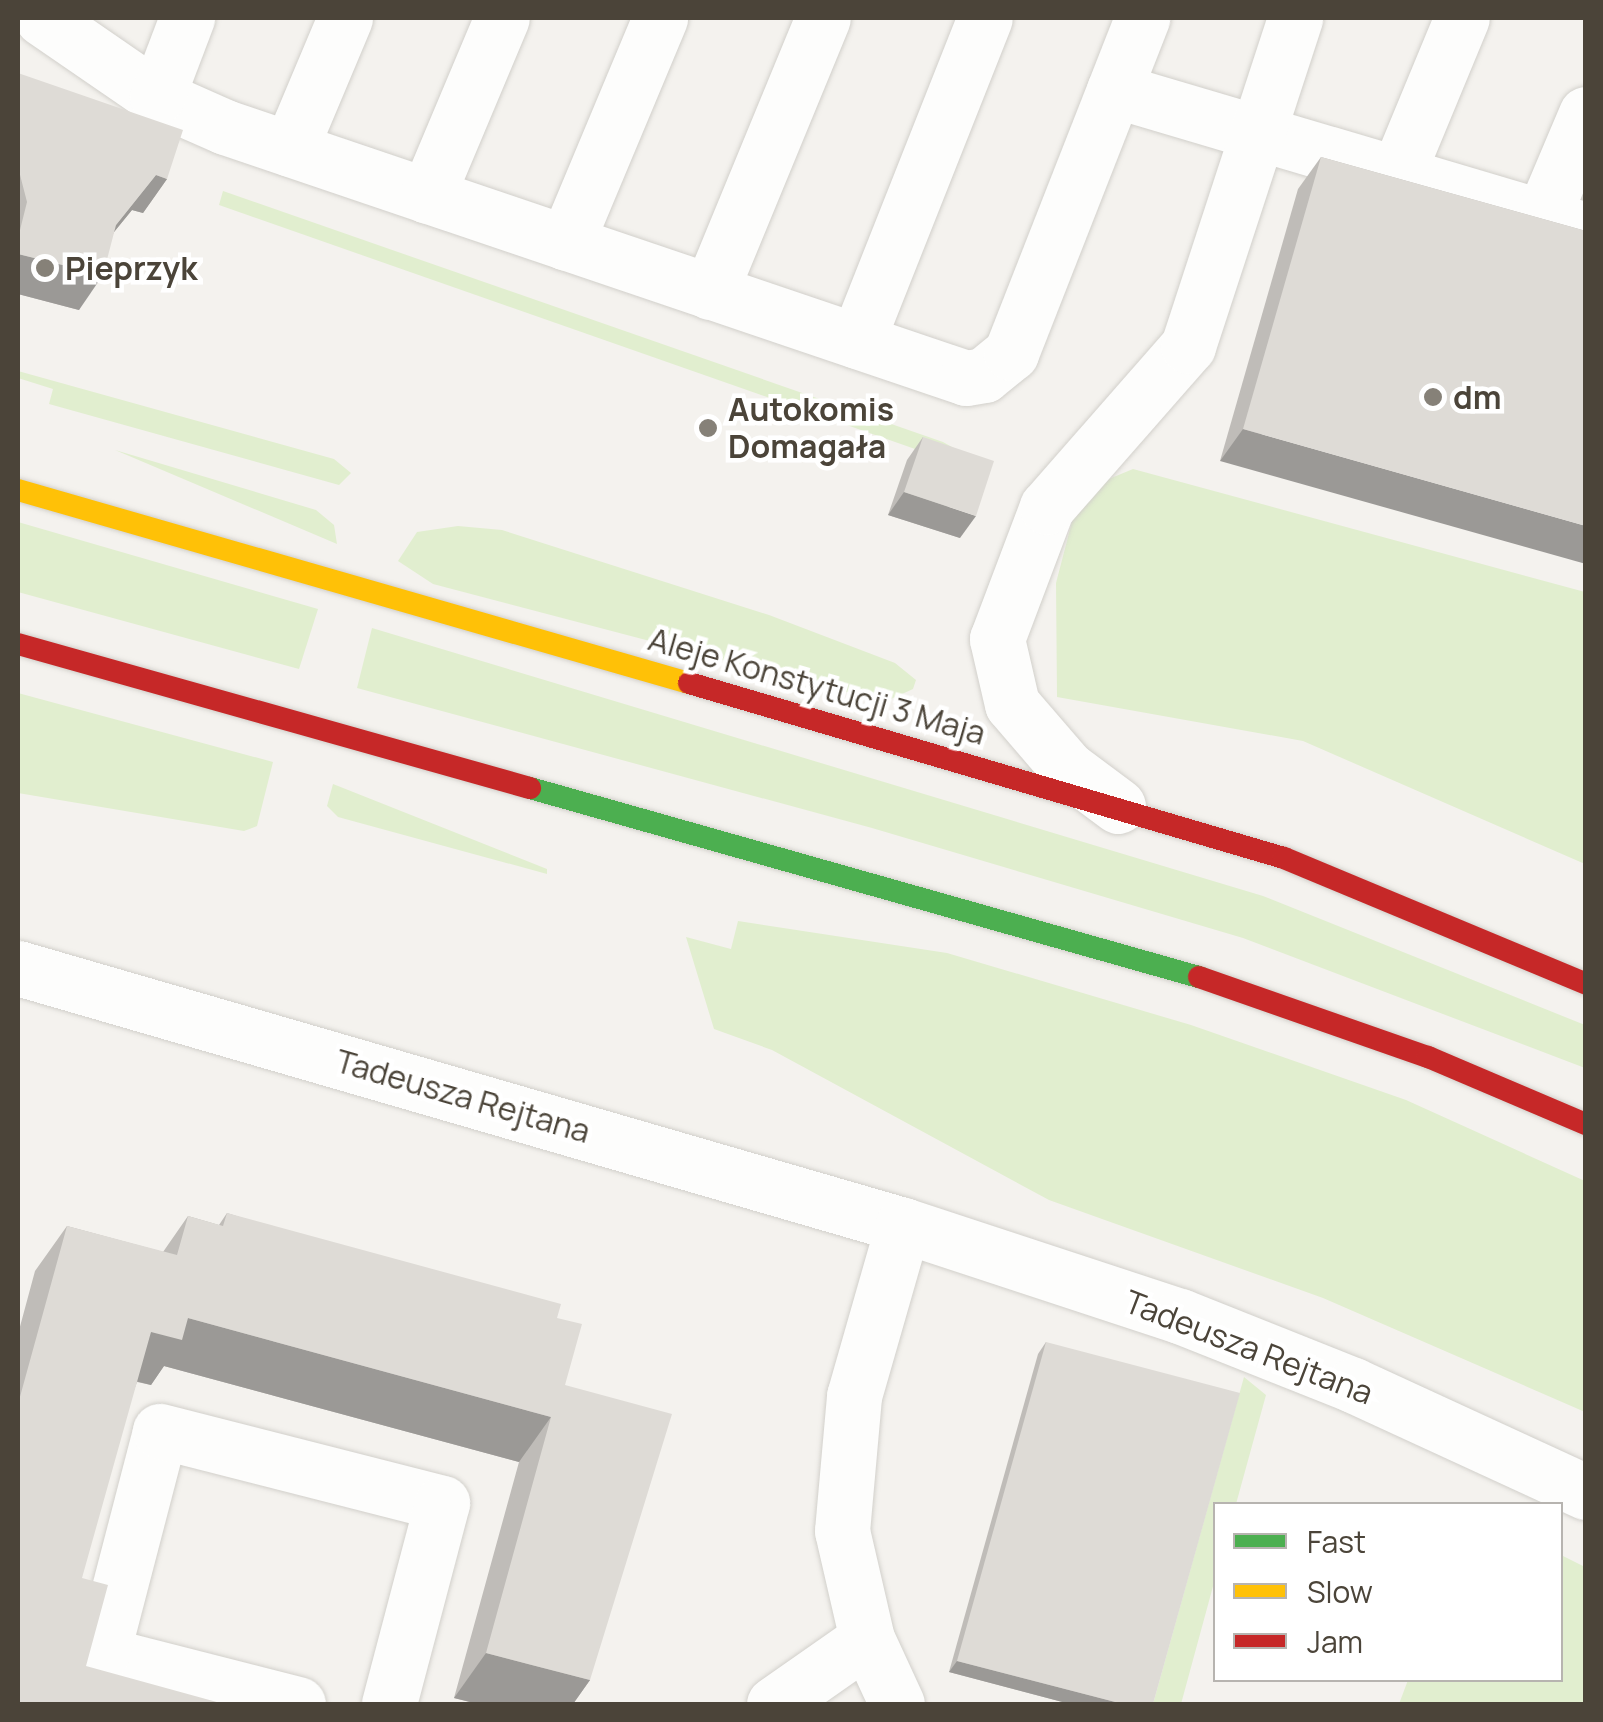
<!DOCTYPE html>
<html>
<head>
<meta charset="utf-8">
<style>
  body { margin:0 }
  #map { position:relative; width:1603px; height:1722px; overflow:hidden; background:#f4f2ee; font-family:Manrope,sans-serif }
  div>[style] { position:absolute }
  .green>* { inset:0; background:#e1eecf }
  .roads { filter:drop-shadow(0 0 2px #d2d0cb) drop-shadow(0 0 2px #d2d0cb) }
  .street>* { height:55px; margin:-27.5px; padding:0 27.5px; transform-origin:27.5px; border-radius:27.5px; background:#fdfdfc }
  .fast>* { height:22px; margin:-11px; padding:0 11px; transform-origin:11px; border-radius:11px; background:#4caf50 }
  .slow>* { height:22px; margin:-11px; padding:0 11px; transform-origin:11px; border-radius:11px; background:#ffc107 }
  .jam>* { height:22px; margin:-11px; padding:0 11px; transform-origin:11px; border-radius:11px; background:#c62828 }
  .wall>* { inset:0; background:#bfbcb8 }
  .shaded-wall>* { inset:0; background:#9b9996 }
  .building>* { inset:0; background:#dedbd6 }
  .dots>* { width:28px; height:28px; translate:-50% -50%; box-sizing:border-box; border:5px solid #fff; border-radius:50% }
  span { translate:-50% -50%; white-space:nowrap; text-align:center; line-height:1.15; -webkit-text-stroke:9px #fff; paint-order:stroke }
  .poi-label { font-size:32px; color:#4b4439; font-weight:700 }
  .left { translate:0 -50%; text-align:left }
  .street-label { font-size:32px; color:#4b4439 }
  .frame { position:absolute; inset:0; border:20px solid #4b4439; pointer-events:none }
  .legend { position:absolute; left:1213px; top:1502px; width:350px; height:180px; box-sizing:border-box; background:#fff; border:2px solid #b7b4b0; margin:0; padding:12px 18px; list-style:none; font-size:30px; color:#4b4439 }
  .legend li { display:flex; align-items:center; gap:20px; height:50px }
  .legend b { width:50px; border:2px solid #b7b4b0 }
</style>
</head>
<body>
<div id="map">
  <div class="green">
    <div style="clip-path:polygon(223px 191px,943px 442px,966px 455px,972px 469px,219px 205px)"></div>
    <div style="clip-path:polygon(18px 371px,334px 459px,351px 473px,339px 485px,49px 404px,53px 389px,18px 378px)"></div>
    <div style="clip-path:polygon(115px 450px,316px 510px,334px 525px,337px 544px)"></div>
    <div style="clip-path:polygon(1133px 469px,1585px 592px,1585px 864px,1303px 741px,1057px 697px,1056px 583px,1080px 491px)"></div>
    <div style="clip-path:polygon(18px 522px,318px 609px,299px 669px,18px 592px)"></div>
    <div style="clip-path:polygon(458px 526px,502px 530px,769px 615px,895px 663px,916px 680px,913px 689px,891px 699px,840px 691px,433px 584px,398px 561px,417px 532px)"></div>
    <div style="clip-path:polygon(372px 628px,1263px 896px,1585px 1025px,1585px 1068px,1243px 938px,872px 828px,357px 688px)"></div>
    <div style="clip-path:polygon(18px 693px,273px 762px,257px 826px,244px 831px,18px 793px)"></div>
    <div style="clip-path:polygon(333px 784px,547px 869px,547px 874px,338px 817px,327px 806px)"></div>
    <div style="clip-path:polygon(738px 921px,947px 953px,1191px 1025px,1406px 1100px,1585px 1181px,1585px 1412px,1323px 1298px,1049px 1200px,772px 1050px,714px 1029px,686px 937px,731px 949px)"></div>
    <div style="clip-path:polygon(1244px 1377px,1266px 1395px,1236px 1504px,1216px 1504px,1215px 1579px,1181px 1704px,1153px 1704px)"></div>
    <div style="clip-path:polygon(1561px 1555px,1585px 1567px,1585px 1704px,1399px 1704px,1408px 1680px,1560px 1680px)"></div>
  </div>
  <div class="roads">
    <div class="street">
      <div style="left:42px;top:18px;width:140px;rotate:34.5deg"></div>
      <div style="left:157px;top:97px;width:74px;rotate:23.8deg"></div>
      <div style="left:225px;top:127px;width:782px;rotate:18.71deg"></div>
      <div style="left:966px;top:378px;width:18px;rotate:-9deg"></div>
      <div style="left:984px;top:375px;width:35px;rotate:-39deg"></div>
      <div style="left:1011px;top:353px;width:360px;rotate:-68.6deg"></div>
      <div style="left:1114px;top:90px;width:492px;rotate:16.5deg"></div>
      <div style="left:157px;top:97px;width:85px;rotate:-69.2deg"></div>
      <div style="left:290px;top:149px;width:142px;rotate:-67.2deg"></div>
      <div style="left:1396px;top:177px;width:172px;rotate:-67.5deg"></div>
      <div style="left:427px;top:196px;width:193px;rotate:-67.2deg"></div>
      <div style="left:1542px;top:218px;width:113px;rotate:-67.1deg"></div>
      <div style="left:566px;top:243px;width:244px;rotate:-67.3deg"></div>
      <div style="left:710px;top:292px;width:296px;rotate:-67.6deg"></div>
      <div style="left:857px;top:341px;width:347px;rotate:-68.4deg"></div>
      <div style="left:1118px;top:806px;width:64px;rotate:-143.3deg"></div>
      <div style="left:1067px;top:768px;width:84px;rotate:-130.7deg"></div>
      <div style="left:1012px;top:704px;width:67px;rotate:-103deg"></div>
      <div style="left:997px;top:639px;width:141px;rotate:-69.3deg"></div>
      <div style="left:1047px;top:507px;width:214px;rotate:-48.8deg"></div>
      <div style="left:1188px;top:346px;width:345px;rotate:-71.9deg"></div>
      <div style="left:18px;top:968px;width:922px;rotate:16.19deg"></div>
      <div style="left:903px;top:1225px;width:292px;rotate:18.2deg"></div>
      <div style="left:1180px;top:1316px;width:186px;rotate:21.7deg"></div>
      <div style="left:1353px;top:1385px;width:256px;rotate:24.7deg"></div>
      <div style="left:298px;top:1704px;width:202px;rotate:-165.7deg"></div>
      <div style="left:102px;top:1654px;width:230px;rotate:-75.4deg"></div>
      <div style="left:160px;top:1431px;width:291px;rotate:14.3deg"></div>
      <div style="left:442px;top:1503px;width:208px;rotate:104.8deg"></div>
      <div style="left:774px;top:1704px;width:113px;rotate:-35deg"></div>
      <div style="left:897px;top:1704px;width:72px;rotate:-114.8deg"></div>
      <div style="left:867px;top:1639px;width:111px;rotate:-103deg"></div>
      <div style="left:842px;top:1531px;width:136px;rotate:-84.9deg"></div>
      <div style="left:854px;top:1396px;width:178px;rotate:-74deg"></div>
    </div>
    <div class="fast">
      <div style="left:530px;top:788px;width:695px;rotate:15.78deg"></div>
    </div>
    <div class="slow">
      <div style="left:18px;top:490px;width:698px;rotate:16.05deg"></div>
    </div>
    <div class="jam">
      <div style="left:18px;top:644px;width:532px;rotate:15.71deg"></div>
      <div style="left:689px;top:683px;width:620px;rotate:16.39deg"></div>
      <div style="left:1284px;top:858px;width:327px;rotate:22.6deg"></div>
      <div style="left:1199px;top:977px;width:243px;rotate:19.3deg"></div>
      <div style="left:1428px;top:1057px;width:172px;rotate:23deg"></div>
    </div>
  </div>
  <div class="wall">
    <div style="clip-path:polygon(18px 73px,167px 179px,143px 213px,132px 210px,114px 232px,79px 310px,18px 294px)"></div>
    <div style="clip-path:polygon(1321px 157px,1586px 231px,1220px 461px,1298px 189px)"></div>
    <div style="clip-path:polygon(923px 437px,960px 538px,888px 515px,907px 460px)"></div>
    <div style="clip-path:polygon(227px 1213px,557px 1318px,565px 1385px,590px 1680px,573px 1704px,478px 1704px,454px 1698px,519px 1462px,164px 1366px,151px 1385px,137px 1382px,18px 1704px,18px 1334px,35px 1271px,67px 1226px,163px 1252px,188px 1216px,219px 1225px)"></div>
    <div style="clip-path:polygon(1046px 1342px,1153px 1704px,1070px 1704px,949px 1672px,1038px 1354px)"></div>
  </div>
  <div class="shaded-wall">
    <div style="clip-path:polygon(156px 175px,167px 179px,143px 213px,132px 210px,92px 259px,116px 225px)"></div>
    <div style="clip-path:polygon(18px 254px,103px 275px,79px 310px,18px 294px)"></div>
    <div style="clip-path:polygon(1243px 429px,1586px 526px,1586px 564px,1220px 461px)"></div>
    <div style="clip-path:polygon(904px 492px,976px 516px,960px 538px,888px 515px)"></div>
    <div style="clip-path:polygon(188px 1318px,551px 1417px,519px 1462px,164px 1366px,151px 1385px,119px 1377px,151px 1332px)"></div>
    <div style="clip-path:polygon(486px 1653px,590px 1680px,573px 1704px,478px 1704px,454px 1698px)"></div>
    <div style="clip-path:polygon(957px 1661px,1123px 1704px,1070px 1704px,949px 1672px)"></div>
  </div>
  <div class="building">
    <div style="clip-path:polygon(18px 73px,183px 130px,167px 179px,156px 175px,116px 225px,103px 275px,18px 254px,18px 238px,27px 202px,18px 167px)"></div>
    <div style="clip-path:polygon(1321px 157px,1586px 231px,1586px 526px,1243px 429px)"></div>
    <div style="clip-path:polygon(923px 437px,994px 461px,976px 516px,904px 492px)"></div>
    <div style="clip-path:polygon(227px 1213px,561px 1304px,557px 1318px,582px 1324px,565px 1385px,672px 1414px,590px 1680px,486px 1653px,551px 1417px,188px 1318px,182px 1340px,151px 1332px,82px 1578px,108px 1585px,86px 1666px,224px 1704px,18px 1704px,18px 1404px,67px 1226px,177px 1255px,188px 1216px,223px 1226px)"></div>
    <div style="clip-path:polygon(1046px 1342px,1240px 1393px,1153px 1704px,1123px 1704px,957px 1661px)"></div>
  </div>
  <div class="dots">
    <div style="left:45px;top:268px;background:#868178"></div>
    <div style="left:1433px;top:397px;background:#868178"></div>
    <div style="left:708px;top:428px;background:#868178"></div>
  </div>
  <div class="poi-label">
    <span class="left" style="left:65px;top:268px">Pieprzyk</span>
    <span class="left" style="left:1453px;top:397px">dm</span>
    <span class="left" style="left:728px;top:428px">Autokomis<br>Domagała</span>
  </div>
  <div class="street-label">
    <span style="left:817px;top:686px;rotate:16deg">Aleje Konstytucji 3 Maja</span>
    <span style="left:463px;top:1096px;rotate:16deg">Tadeusza Rejtana</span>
    <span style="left:1249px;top:1347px;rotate:21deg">Tadeusza Rejtana</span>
  </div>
  <div class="frame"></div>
  <ul class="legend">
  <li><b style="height:12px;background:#4caf50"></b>Fast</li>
  <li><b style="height:12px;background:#ffc107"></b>Slow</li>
  <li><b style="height:12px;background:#c62828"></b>Jam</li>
  </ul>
</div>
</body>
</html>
